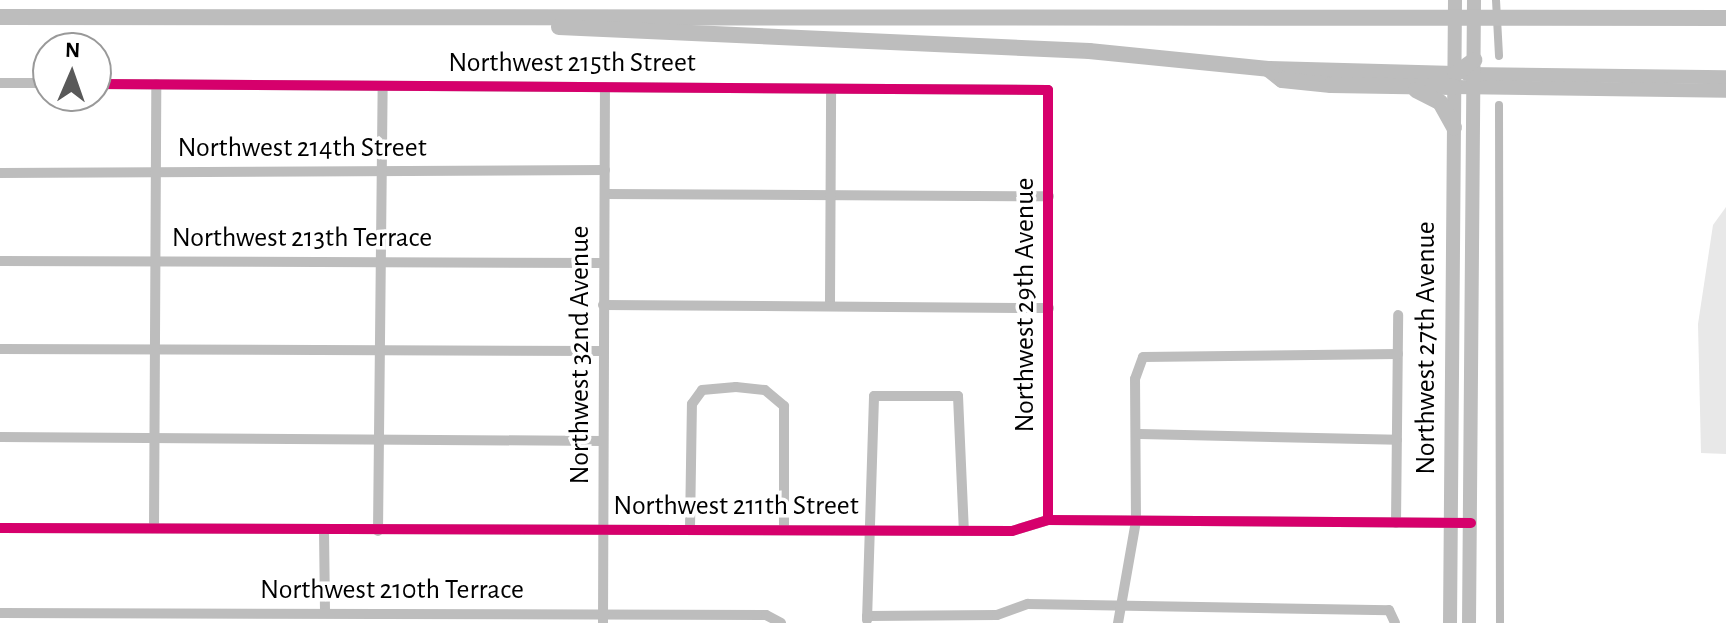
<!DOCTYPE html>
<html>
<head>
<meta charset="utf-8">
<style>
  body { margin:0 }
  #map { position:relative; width:1726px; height:623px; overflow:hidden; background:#fff; font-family:"Alegreya Sans",sans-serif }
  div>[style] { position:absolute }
  .green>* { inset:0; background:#e8e8e8 }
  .canal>* { height:8px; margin:-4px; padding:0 4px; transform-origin:4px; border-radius:4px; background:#bababa }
  .minor>* { height:10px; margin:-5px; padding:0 5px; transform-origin:5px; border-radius:5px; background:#bdbdbd }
  .major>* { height:14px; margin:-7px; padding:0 7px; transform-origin:7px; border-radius:7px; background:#bdbdbd }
  .highway>* { height:16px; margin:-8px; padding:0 8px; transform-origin:8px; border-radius:8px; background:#bdbdbd }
  .cycleway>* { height:10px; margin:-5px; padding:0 5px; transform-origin:5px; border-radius:5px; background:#d6006c }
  span { translate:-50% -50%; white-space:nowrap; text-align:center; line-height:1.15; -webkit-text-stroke:7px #fff; paint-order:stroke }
  .street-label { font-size:28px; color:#000 }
  .north { position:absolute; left:32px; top:32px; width:80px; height:80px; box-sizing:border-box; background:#fff; border:2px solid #999; border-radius:50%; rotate:2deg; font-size:22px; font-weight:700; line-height:32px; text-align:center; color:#000 }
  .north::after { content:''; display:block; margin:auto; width:28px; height:36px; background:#595959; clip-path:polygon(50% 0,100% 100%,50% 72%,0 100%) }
</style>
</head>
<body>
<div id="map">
  <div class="green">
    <div style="clip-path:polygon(1726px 207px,1726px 454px,1701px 453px,1698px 324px,1713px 225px)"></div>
  </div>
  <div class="canal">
    <div style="left:1496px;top:0;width:56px;rotate:86.9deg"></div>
    <div style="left:1499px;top:105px;width:518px;rotate:89.89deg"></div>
  </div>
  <div class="minor">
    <div style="left:0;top:83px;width:48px"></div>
    <div style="left:96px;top:84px;width:952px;rotate:0.36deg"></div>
    <div style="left:1048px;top:90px;width:430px;rotate:90deg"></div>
    <div style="left:0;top:173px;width:605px;rotate:-0.28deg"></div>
    <div style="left:605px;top:194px;width:444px;rotate:0.3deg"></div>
    <div style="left:0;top:261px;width:604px;rotate:0.19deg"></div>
    <div style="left:830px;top:303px;width:213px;rotate:-89.7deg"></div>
    <div style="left:603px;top:305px;width:446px;rotate:0.4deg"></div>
    <div style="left:0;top:349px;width:603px;rotate:0.19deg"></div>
    <div style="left:1140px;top:434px;width:257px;rotate:1.3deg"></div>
    <div style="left:0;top:437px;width:603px;rotate:0.38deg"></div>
    <div style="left:1396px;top:523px;width:208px;rotate:-89.4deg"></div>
    <div style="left:0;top:528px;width:1012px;rotate:0.17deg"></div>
    <div style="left:1012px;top:531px;width:38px;rotate:-17deg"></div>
    <div style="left:1048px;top:520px;width:423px;rotate:0.4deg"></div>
    <div style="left:154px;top:528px;width:444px;rotate:-89.7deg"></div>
    <div style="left:690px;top:528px;width:124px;rotate:-89.1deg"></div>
    <div style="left:692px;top:404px;width:17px;rotate:-54deg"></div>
    <div style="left:702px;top:390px;width:34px;rotate:-5deg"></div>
    <div style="left:736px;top:387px;width:29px;rotate:6deg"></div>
    <div style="left:765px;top:390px;width:25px;rotate:40deg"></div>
    <div style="left:784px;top:406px;width:123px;rotate:90deg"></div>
    <div style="left:324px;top:530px;width:82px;rotate:89.3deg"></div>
    <div style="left:378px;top:531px;width:445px;rotate:-89.4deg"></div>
    <div style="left:0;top:613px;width:766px;rotate:0.15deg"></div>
    <div style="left:766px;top:615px;width:17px;rotate:28deg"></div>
    <div style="left:867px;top:616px;width:130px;rotate:-0.4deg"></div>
    <div style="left:997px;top:615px;width:33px;rotate:-20deg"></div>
    <div style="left:1028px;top:604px;width:361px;rotate:1deg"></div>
    <div style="left:1389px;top:610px;width:14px;rotate:65deg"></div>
    <div style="left:867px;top:620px;width:224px;rotate:-88.2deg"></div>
    <div style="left:874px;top:396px;width:84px"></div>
    <div style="left:958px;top:396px;width:135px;rotate:87.5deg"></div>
    <div style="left:603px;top:623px;width:536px;rotate:-89.79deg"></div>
    <div style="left:1118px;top:623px;width:104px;rotate:-80deg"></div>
    <div style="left:1136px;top:521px;width:142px;rotate:-90.4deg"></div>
    <div style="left:1135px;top:379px;width:23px;rotate:-70deg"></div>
    <div style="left:1143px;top:357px;width:255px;rotate:-0.7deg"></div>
  </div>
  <div class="major">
    <div style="left:1467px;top:74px;width:259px;rotate:0.7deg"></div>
    <div style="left:1454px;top:87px;width:272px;rotate:0.8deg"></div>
    <div style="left:1450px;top:623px;width:623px;rotate:-89.54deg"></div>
    <div style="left:1469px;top:623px;width:623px;rotate:-89.54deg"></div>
  </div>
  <div class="highway">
    <div style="left:0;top:17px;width:1726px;rotate:0.03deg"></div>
    <div style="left:559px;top:27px;width:531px;rotate:2.59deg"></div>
    <div style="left:1089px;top:51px;width:180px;rotate:5.7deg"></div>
    <div style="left:1268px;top:69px;width:187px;rotate:1.5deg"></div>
    <div style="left:1455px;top:74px;width:24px;rotate:-36deg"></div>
    <div style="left:1268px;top:69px;width:18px;rotate:38deg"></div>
    <div style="left:1282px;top:80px;width:49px;rotate:5.8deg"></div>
    <div style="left:1331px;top:85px;width:123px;rotate:0.9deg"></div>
    <div style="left:1416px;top:90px;width:27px;rotate:27deg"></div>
    <div style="left:1440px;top:102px;width:29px;rotate:61deg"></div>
  </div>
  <div class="cycleway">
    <div style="left:96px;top:84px;width:952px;rotate:0.36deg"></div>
    <div style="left:1048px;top:90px;width:430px;rotate:90deg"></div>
    <div style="left:0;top:528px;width:1012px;rotate:0.17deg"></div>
    <div style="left:1012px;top:531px;width:38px;rotate:-17deg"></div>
    <div style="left:1048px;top:520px;width:423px;rotate:0.4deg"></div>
  </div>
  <div class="street-label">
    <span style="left:572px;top:63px">Northwest 215th Street</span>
    <span style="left:302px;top:148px">Northwest 214th Street</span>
    <span style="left:302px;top:238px">Northwest 213th Terrace</span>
    <span style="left:1025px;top:305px;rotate:-90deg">Northwest 29th Avenue</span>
    <span style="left:1426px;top:348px;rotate:-90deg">Northwest 27th Avenue</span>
    <span style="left:580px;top:355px;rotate:-90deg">Northwest 32nd Avenue</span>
    <span style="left:736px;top:506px">Northwest 211th Street</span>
    <span style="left:392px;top:590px">Northwest 210th Terrace</span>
  </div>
  <div class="north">N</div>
</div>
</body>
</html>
